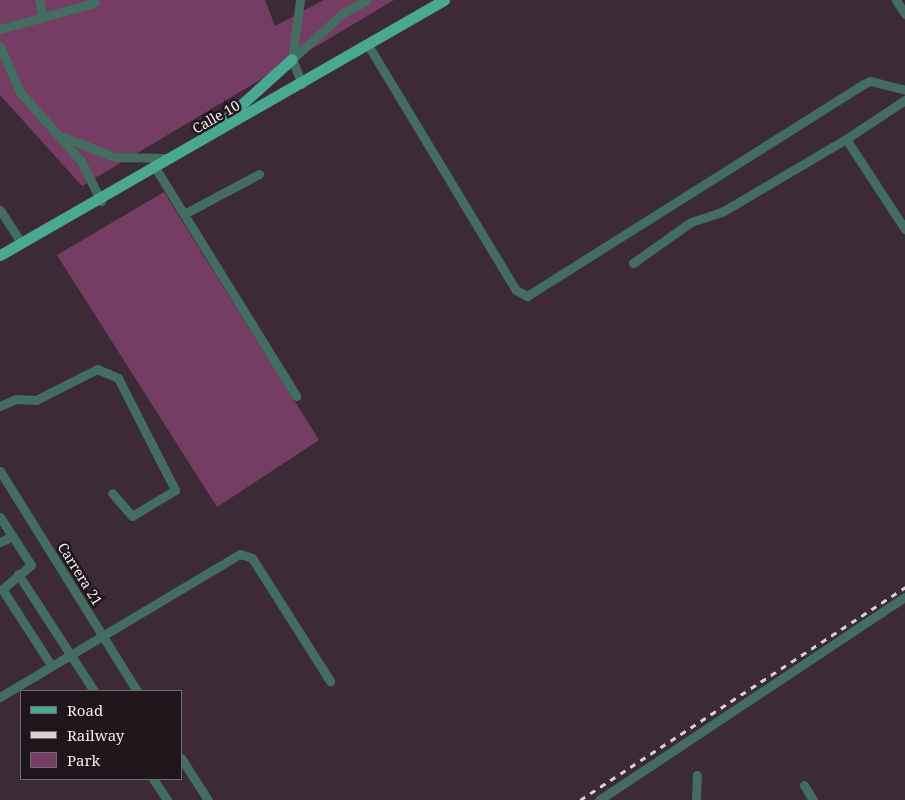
<!DOCTYPE html>
<html>
<head>
<meta charset="utf-8">
<style>
  body { margin:0 }
  #map { position:relative; width:905px; height:800px; overflow:hidden; background:#3c2b36; font-family:"Noto Serif",serif }
  div>[style] { position:absolute }
  .green>* { inset:0; background:#753c64 }
  .minor>* { height:9px; margin:-4.5px; padding:0 4.5px; transform-origin:4.5px; border-radius:4.5px; background:#436d61 }
  .major>* { height:11px; margin:-5.5px; padding:0 5.5px; transform-origin:5.5px; border-radius:5.5px; background:#4aa790 }
  .rail>* { height:2.5px; margin-top:-1.25px; transform-origin:0; background:repeating-linear-gradient(90deg,#dbced5 0 6px,transparent 0 12px) }
  span { translate:-50% -50%; white-space:nowrap; text-align:center; line-height:1.15; -webkit-text-stroke:5px #1e161b; paint-order:stroke }
  .street-label { font-size:14px; color:#f6eaf1 }
  .legend { position:absolute; left:20px; top:690px; width:162px; height:90px; box-sizing:border-box; background:#1e161b; border:1px solid #746b71; margin:0; padding:6px 9px; list-style:none; font-size:15px; color:#f6eaf1 }
  .legend li { display:flex; align-items:center; gap:10px; height:25px }
  .legend b { width:25px; border:1px solid #746b71 }
</style>
</head>
<body>
<div id="map">
  <div class="green">
    <div style="clip-path:polygon(0 0,265px 0,275px 26px,324px 0,394px 0,82px 186px,0 95px)"></div>
    <div style="clip-path:polygon(164px 192px,319px 440px,217px 507px,57px 255px)"></div>
  </div>
  <div class="minor">
    <div style="left:39px;top:0;width:17px;rotate:77deg"></div>
    <div style="left:300px;top:0;width:60px;rotate:97.7deg"></div>
    <div style="left:292px;top:59px;width:27px;rotate:68deg"></div>
    <div style="left:896px;top:0;width:17px;rotate:57deg"></div>
    <div style="left:0;top:29px;width:98px;rotate:-15.5deg"></div>
    <div style="left:368px;top:45px;width:286px;rotate:58.9deg"></div>
    <div style="left:516px;top:290px;width:13px;rotate:29deg"></div>
    <div style="left:527px;top:296px;width:398px;rotate:-32.2deg"></div>
    <div style="left:864px;top:84px;width:7px;rotate:-27deg"></div>
    <div style="left:870px;top:81px;width:36px;rotate:14deg"></div>
    <div style="left:0;top:46px;width:50px;rotate:66.5deg"></div>
    <div style="left:20px;top:92px;width:92px;rotate:48.5deg"></div>
    <div style="left:81px;top:161px;width:45px;rotate:63.4deg"></div>
    <div style="left:292px;top:59px;width:69px;rotate:-42deg"></div>
    <div style="left:343px;top:13px;width:27px;rotate:-28deg"></div>
    <div style="left:64px;top:137px;width:54px;rotate:21.8deg"></div>
    <div style="left:114px;top:157px;width:52px;rotate:1.1deg"></div>
    <div style="left:846px;top:139px;width:71px;rotate:-33.5deg"></div>
    <div style="left:156px;top:169px;width:267px;rotate:58.3deg"></div>
    <div style="left:0;top:210px;width:38px;rotate:57deg"></div>
    <div style="left:184px;top:214px;width:85px;rotate:-28.1deg"></div>
    <div style="left:633px;top:263px;width:71px;rotate:-35.3deg"></div>
    <div style="left:691px;top:222px;width:33px;rotate:-18deg"></div>
    <div style="left:722px;top:212px;width:144px;rotate:-30.5deg"></div>
    <div style="left:846px;top:139px;width:108px;rotate:56.8deg"></div>
    <div style="left:0;top:406px;width:17px;rotate:-24deg"></div>
    <div style="left:16px;top:399px;width:20px;rotate:3deg"></div>
    <div style="left:36px;top:400px;width:68px;rotate:-26.9deg"></div>
    <div style="left:97px;top:369px;width:23px;rotate:23deg"></div>
    <div style="left:118px;top:378px;width:126px;rotate:63deg"></div>
    <div style="left:175px;top:490px;width:50px;rotate:148.8deg"></div>
    <div style="left:132px;top:516px;width:30px;rotate:-131deg"></div>
    <div style="left:0;top:471px;width:259px;rotate:58.1deg"></div>
    <div style="left:0;top:517px;width:57px;rotate:57.1deg"></div>
    <div style="left:31px;top:565px;width:38px;rotate:140deg"></div>
    <div style="left:2px;top:589px;width:90px;rotate:57.2deg"></div>
    <div style="left:0;top:542px;width:14px;rotate:-25deg"></div>
    <div style="left:18px;top:574px;width:140px;rotate:57deg"></div>
    <div style="left:0;top:697px;width:279px;rotate:-30.8deg"></div>
    <div style="left:240px;top:554px;width:13px;rotate:18deg"></div>
    <div style="left:252px;top:558px;width:146px;rotate:57.6deg"></div>
    <div style="left:181px;top:758px;width:50px;rotate:57.3deg"></div>
    <div style="left:153px;top:779px;width:25px;rotate:56deg"></div>
    <div style="left:804px;top:785px;width:17px;rotate:59deg"></div>
    <div style="left:599px;top:800px;width:367px;rotate:-33.6deg"></div>
    <div style="left:696px;top:800px;width:25px;rotate:-88deg"></div>
  </div>
  <div class="major">
    <div style="left:210px;top:133px;width:110px;rotate:-42.1deg"></div>
    <div style="left:0;top:255px;width:512px;rotate:-29.87deg"></div>
  </div>
  <div class="rail">
    <div style="left:580px;top:800px;width:389px;rotate:-33.2deg"></div>
  </div>
  <div class="street-label">
    <span style="left:216px;top:117px;rotate:-30deg">Calle 10</span>
    <span style="left:80px;top:574px;rotate:58deg">Carrera 21</span>
  </div>
  <ul class="legend">
  <li><b style="height:6px;background:#4aa790"></b>Road</li>
  <li><b style="height:6px;background:#dbced5"></b>Railway</li>
  <li><b style="height:14px;background:#753c64"></b>Park</li>
  </ul>
</div>
</body>
</html>
